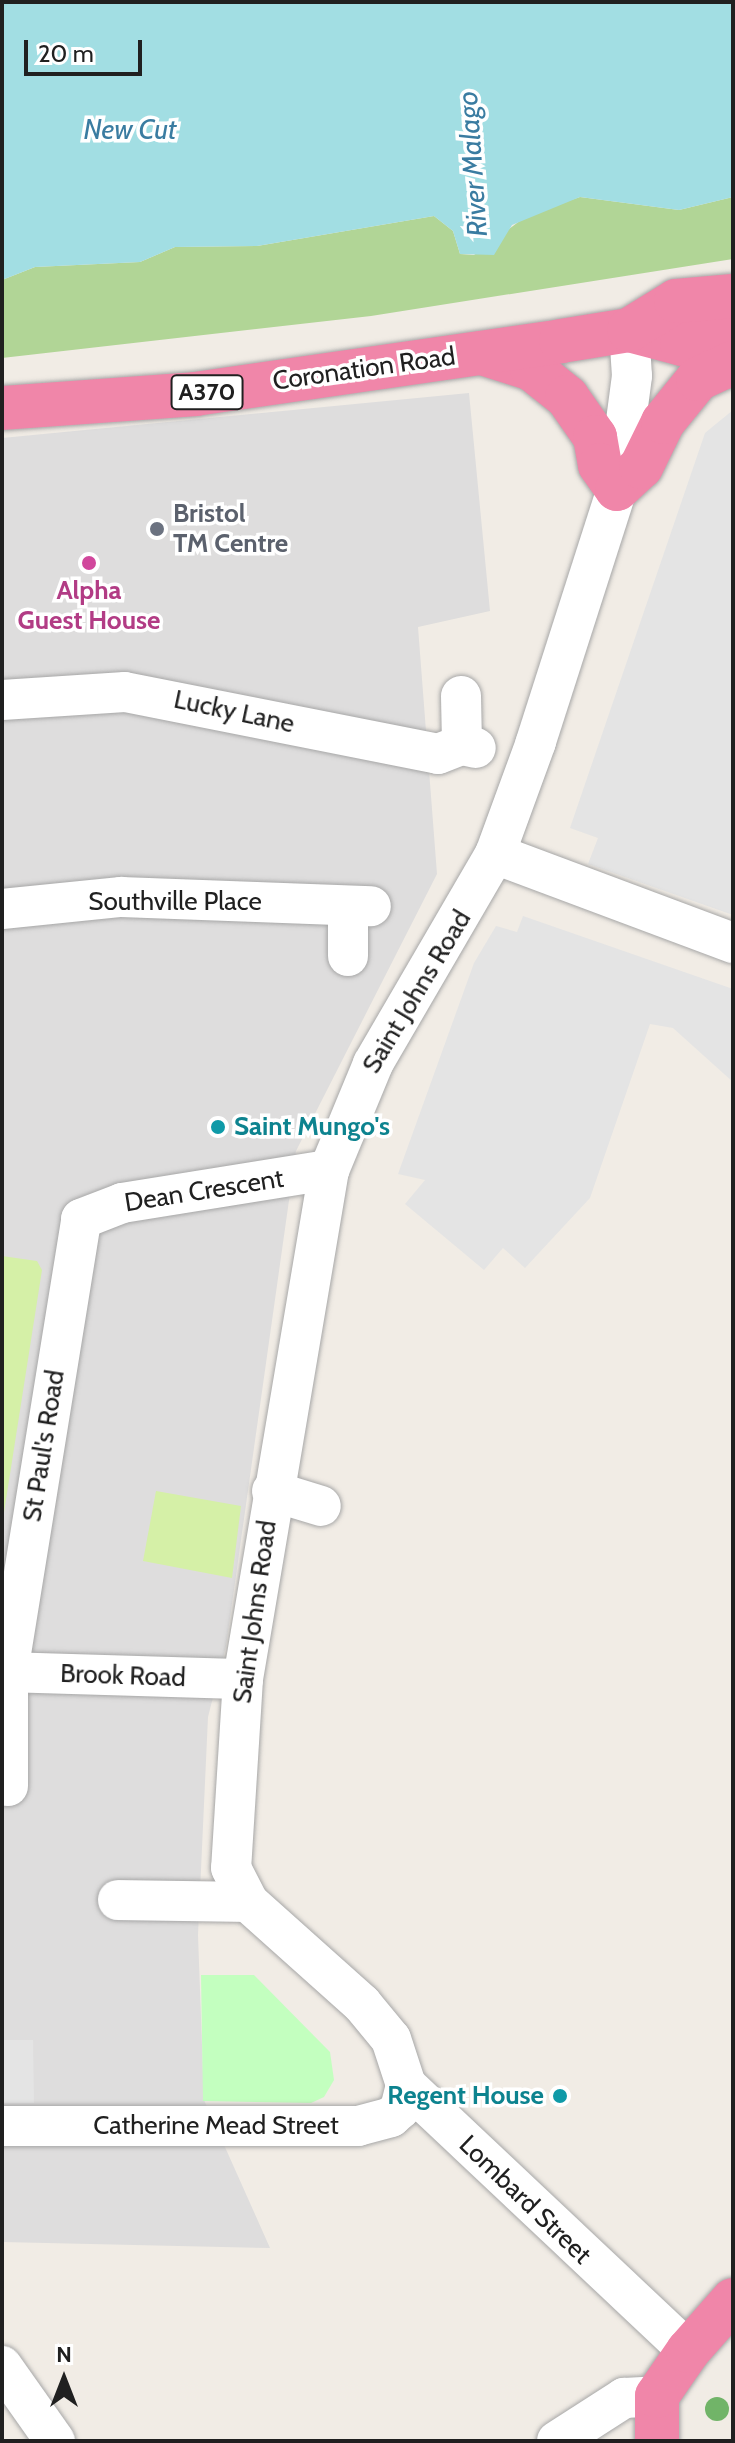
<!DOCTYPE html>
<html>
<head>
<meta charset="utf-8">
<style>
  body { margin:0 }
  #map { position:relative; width:735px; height:2443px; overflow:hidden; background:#f1ece5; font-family:Cabin,sans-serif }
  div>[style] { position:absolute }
  .residential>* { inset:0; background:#dedddd }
  .grass>* { inset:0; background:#d5f0a7 }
  .forest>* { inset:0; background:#b1d596 }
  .park>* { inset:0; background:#c3ffbf }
  .parking>* { inset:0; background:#e4e4e4 }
  .water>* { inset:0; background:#a2dee3 }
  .roads { filter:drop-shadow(0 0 2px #a7a7a7) drop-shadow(0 0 2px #a7a7a7) }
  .minor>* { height:40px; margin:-20px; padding:0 20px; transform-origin:20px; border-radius:20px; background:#fff }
  .highway>* { height:44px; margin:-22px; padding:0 22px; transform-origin:22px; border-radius:22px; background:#f086a9 }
  .trees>* { width:24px; height:24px; margin:-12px; border-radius:50%; background:#71b468 }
  .dots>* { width:22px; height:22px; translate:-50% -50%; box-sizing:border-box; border:4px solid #fff; border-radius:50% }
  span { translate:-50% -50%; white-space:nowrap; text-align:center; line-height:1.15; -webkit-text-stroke:7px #fff; paint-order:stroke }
  .shield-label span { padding:2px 6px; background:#fff; border:2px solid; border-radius:6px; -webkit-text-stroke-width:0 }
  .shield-label { font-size:24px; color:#202020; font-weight:700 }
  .street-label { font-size:26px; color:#202020 }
  .worship-label { font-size:26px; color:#5b616d; font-weight:700 }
  .left { translate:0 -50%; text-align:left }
  .hotel-label { font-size:26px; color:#b23c85; font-weight:700 }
  .culture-label { font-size:26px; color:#0d838f; font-weight:700 }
  .right { translate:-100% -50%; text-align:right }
  .water-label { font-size:28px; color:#3a7ca1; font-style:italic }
  .frame { position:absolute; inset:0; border:4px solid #202020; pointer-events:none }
  .north { position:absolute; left:24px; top:2339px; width:80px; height:80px; -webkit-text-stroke:6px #fff; paint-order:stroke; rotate:0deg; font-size:22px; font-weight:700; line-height:32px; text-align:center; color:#202020 }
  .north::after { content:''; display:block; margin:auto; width:28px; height:36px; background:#202020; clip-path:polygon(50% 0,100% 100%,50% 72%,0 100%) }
  .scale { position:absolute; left:24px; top:40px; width:118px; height:36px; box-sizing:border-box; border:4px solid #202020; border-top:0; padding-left:10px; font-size:24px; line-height:28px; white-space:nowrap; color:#202020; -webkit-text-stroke:6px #fff; paint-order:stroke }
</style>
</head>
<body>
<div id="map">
  <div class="residential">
    <div style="clip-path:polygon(469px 393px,490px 611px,418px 627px,437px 874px,296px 1151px,226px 1646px,208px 1717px,198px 1935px,204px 2100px,270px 2248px,2px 2242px,2px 438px)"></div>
  </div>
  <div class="grass">
    <div style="clip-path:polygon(2px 1256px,37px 1261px,42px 1270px,2px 1525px)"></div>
    <div style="clip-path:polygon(156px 1491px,241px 1506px,232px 1578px,143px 1561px)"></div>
  </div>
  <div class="forest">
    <div style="clip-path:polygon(580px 197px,679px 210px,733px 197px,733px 259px,371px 316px,2px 358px,2px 280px,35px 267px,140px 262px,175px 247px,257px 246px,434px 216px,453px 231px,460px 254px,474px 255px,529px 214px)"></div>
  </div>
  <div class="park">
    <div style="clip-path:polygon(201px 1975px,254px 1975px,330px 2052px,334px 2080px,324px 2097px,311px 2103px,203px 2101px)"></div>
  </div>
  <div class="parking">
    <div style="clip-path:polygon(733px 410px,733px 915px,588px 864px,598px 838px,570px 828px,705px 433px)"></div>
    <div style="clip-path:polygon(523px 916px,733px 989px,733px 1082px,673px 1028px,650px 1024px,590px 1198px,525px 1268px,503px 1248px,484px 1270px,405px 1204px,425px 1180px,398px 1174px,474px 963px,496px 926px,517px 932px)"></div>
    <div style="clip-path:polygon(2px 2040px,33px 2040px,34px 2103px,2px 2103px)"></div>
  </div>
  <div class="water">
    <div style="clip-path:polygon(2px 2px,733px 2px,733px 197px,679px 210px,580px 197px,512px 225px,494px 255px,460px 254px,453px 231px,434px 216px,257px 246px,175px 247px,140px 262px,35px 267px,2px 280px)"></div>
  </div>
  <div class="roads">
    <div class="minor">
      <div style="left:629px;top:330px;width:46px;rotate:86.3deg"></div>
      <div style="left:632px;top:376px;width:114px;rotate:97.6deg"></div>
      <div style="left:617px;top:489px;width:266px;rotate:107.8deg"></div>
      <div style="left:536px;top:742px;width:119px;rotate:110.1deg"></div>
      <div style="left:495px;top:854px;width:243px;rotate:120.2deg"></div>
      <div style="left:373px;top:1064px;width:115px;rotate:112.5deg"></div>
      <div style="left:329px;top:1170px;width:516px;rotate:99.59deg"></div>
      <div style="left:243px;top:1679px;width:189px;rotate:93.6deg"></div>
      <div style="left:231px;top:1868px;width:38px;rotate:63deg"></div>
      <div style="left:248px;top:1902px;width:153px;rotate:41.8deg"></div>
      <div style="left:362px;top:2004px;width:45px;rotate:50.4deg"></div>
      <div style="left:391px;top:2039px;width:48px;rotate:71.9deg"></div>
      <div style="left:406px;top:2085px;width:388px;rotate:43.3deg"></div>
      <div style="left:461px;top:696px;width:49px;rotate:88.8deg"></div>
      <div style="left:2px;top:700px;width:123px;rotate:-3.7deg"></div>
      <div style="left:125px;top:692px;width:319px;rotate:11.2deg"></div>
      <div style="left:438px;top:754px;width:26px;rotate:-21deg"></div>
      <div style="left:462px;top:745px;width:14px;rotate:12deg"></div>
      <div style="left:495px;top:854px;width:254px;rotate:20.5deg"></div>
      <div style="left:348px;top:906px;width:50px;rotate:90deg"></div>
      <div style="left:2px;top:909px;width:120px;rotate:-5.8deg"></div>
      <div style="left:121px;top:897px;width:250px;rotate:2.1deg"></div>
      <div style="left:272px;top:1491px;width:51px;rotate:17deg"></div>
      <div style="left:2px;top:1672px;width:241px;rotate:1.7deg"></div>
      <div style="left:8px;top:1786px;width:114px;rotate:-90deg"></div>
      <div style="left:8px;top:1672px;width:459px;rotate:-80.8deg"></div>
      <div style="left:81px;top:1219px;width:44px;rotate:-21.3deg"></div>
      <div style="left:122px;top:1203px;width:210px;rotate:-9.1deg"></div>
      <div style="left:118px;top:1900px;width:130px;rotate:0.9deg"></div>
      <div style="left:2px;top:2126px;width:356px"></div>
      <div style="left:358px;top:2126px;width:34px;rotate:-15deg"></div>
      <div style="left:391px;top:2117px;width:12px;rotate:-42deg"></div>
      <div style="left:400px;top:2109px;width:25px;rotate:-76deg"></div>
      <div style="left:2px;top:2366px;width:92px;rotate:54.8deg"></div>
      <div style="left:557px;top:2441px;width:80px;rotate:-32.7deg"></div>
      <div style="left:624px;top:2398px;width:33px;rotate:-3deg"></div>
    </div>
    <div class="highway">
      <div style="left:629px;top:330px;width:55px;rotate:14.8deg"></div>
      <div style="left:682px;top:344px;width:51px;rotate:-7.8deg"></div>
      <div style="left:482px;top:353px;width:52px;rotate:17.7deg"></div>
      <div style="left:532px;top:369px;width:45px;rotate:38.7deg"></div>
      <div style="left:567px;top:397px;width:49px;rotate:55deg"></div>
      <div style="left:595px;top:437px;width:28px;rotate:80deg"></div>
      <div style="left:600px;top:465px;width:29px;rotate:55deg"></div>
      <div style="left:617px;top:489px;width:33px;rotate:-43deg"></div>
      <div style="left:641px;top:467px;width:50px;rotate:-63.9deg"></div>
      <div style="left:663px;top:422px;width:55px;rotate:-50.9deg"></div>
      <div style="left:698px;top:379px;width:38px;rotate:-25deg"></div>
      <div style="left:2px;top:408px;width:194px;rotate:-4.1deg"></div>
      <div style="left:195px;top:394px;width:370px;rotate:-8.2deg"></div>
      <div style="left:561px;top:341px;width:69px;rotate:-9.2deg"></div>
      <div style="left:629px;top:330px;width:55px;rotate:-31.7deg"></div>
      <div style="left:676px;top:301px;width:57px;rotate:-5deg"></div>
      <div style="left:657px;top:2441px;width:45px;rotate:-90deg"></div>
      <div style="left:657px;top:2396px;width:55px;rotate:-55.4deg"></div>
      <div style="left:688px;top:2351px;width:68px;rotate:-48.6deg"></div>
    </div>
  </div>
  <div class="trees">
    <div style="left:717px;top:2409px"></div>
  </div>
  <div class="dots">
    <div style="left:157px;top:529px;background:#6b7280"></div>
    <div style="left:89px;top:563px;background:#d1479c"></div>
    <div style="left:218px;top:1127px;background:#0f9aa8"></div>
    <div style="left:560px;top:2096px;background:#0f9aa8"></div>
  </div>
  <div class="shield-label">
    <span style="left:207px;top:392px">A370</span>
  </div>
  <div class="street-label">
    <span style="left:364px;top:369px;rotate:-8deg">Coronation Road</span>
    <span style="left:234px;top:712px;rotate:12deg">Lucky Lane</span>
    <span style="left:175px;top:902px">Southville Place</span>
    <span style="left:417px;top:992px;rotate:-59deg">Saint Johns Road</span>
    <span style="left:204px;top:1191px;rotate:-9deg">Dean Crescent</span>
    <span style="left:44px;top:1446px;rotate:-81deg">St Paul's Road</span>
    <span style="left:255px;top:1612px;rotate:-82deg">Saint Johns Road</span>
    <span style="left:123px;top:1676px;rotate:2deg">Brook Road</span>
    <span style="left:216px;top:2126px">Catherine Mead Street</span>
    <span style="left:525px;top:2200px;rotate:44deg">Lombard Street</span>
  </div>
  <div class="worship-label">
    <span class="left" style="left:173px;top:529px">Bristol<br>TM Centre</span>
  </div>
  <div class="hotel-label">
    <span style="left:89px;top:606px">Alpha<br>Guest House</span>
  </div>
  <div class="culture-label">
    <span class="left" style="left:234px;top:1127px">Saint Mungo's</span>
    <span class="right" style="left:544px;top:2096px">Regent House</span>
  </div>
  <div class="water-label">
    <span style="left:130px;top:129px">New Cut</span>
    <span style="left:472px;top:164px;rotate:-94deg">River Malago</span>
  </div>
  <div class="frame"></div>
  <div class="north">N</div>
  <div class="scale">20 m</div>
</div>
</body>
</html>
